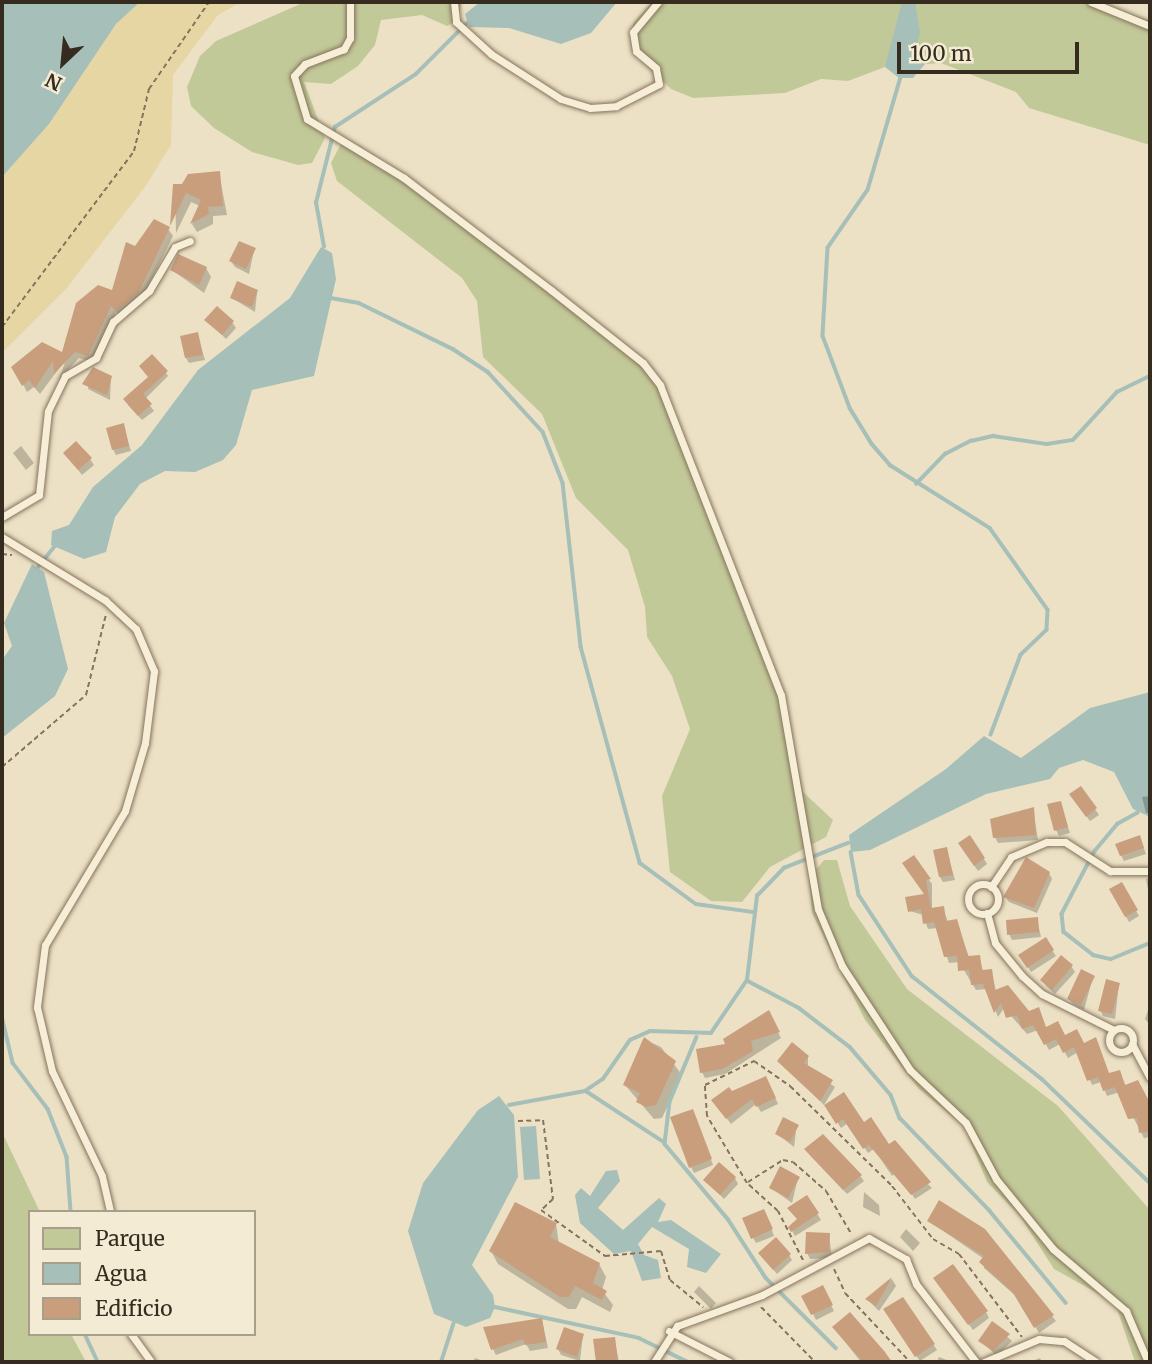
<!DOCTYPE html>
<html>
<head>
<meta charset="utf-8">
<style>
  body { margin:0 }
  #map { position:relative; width:1152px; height:1364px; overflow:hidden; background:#ece1c5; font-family:Merriweather,serif }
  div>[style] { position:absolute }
  .green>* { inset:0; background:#c2c999 }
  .sand>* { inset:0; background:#e6d6a3 }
  .water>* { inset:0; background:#a6bfb8 }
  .shadow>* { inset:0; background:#0003 }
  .stream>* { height:3.5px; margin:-1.75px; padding:0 1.75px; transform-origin:1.75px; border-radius:1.75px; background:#a6bfb8 }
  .building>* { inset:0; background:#c89e7d }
  .path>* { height:2px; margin-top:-1px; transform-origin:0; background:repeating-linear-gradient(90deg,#85735c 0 5px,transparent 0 8.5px) }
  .roads { filter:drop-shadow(0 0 2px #85735c) drop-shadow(0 0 2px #85735c) }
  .lane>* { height:7px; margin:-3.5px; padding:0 3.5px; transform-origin:3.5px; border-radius:3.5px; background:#f7eed7 }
  .lane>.ring { margin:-3.5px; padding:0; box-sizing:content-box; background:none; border:7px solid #f7eed7; border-radius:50% }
  span { translate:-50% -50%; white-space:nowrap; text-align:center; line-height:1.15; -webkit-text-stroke:5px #f3ebd4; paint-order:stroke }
  .frame { position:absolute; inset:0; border:4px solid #362b1f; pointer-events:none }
  .legend { position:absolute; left:28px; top:1210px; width:228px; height:126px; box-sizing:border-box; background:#f3ebd4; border:2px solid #a79e8c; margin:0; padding:9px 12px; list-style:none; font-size:21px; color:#362b1f }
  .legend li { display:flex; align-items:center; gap:14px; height:35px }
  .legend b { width:35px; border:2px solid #a79e8c }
  .north { position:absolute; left:28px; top:28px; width:70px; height:70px; -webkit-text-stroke:5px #f3ebd4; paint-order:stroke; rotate:206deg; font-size:19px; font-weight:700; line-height:28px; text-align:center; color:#362b1f }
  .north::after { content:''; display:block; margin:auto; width:24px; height:32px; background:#362b1f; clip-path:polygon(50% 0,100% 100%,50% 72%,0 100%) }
  .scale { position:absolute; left:897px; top:42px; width:182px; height:32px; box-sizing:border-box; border:4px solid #362b1f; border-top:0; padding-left:9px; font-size:21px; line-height:24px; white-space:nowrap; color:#362b1f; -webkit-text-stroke:5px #f3ebd4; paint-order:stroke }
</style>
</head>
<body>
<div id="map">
  <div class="green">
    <div style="clip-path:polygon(305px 2px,462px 2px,457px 21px,447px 26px,422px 15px,381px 20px,375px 45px,358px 66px,331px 84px,304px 82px,325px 138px,312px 163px,298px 165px,252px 152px,214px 128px,191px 106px,187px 87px,200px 56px,216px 41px)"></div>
    <div style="clip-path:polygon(652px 2px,1096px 2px,1150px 21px,1150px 145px,1029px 108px,1016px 92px,941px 63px,885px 67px,848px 81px,821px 79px,785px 93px,693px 98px,671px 89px,632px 51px,633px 23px)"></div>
    <div style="clip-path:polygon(342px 142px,408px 179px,657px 378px,670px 399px,747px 620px,783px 689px,803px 792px,833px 820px,826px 837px,770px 867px,742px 902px,711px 901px,670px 872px,662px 796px,690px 729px,672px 676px,647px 637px,645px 607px,628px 550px,576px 498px,542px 414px,483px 357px,477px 301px,462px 278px,337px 181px,331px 163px)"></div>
    <div style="clip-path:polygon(824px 860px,837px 860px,850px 906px,907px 989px,1058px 1106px,1150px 1210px,1150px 1362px,1135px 1362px,1115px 1303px,1054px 1269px,1020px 1216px,987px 1182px,964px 1126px,919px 1089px,865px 1020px,812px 913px,809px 878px)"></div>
    <div style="clip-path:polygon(2px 1132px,40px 1212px,30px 1212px,30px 1334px,71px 1334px,86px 1362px,2px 1362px)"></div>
  </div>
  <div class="sand">
    <div style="clip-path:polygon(140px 2px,241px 2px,218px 15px,173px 75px,171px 145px,145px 187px,66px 289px,2px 353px,2px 177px,49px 124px,116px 24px)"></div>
  </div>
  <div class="water">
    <div style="clip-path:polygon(2px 2px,140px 2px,116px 24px,49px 124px,2px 177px)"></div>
    <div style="clip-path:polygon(480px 2px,617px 2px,591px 33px,561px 44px,509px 28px,469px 27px,465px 14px)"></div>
    <div style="clip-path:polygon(902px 2px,915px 2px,920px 32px,916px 49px,925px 64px,913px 78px,899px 78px,885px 67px)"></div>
    <div style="clip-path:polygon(321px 247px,332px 253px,336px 279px,314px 376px,252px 390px,236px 445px,223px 460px,195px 472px,165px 471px,140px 484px,115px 517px,106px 552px,84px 559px,51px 545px,52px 531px,69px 525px,93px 487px,142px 445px,198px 370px,290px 298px)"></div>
    <div style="clip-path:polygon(32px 564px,44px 572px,68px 669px,55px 696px,2px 738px,2px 660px,12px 646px,4px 623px)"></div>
    <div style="clip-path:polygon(1150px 692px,1150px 817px,1133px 809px,1114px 772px,1083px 760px,1059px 768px,1050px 779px,986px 794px,870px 850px,851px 852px,849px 835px,946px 769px,984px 736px,1021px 758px,1090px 708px)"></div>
    <div style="clip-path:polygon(499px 1096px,514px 1115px,518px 1177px,472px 1265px,493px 1295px,495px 1307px,490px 1318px,466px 1327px,434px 1314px,408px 1231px,423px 1183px,478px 1110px)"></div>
    <div style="clip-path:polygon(536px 1126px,540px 1179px,524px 1180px,520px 1127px)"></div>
    <div style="clip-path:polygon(617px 1170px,620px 1181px,598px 1208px,623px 1230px,659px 1198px,666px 1204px,658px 1222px,671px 1220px,721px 1254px,706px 1273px,687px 1267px,689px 1249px,652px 1227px,638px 1244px,644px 1255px,658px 1260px,661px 1278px,642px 1281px,631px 1251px,614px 1254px,580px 1223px,575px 1195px,581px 1188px,590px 1196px,606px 1171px)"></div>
  </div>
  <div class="shadow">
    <div style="clip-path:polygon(219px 173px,227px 215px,213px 216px,213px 224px,197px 232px,192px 224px,200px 206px,191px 202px,176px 233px,175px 186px)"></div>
    <div style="clip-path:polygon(168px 229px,173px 236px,142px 299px,121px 317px,116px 312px,92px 362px,79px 358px,59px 380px,66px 359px,40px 394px,34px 387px,27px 392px,14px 367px,63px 355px,113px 293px,135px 248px)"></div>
    <div style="clip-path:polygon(254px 250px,249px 274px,235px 267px,231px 261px)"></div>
    <div style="clip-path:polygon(206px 268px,211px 277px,204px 293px,172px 270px)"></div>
    <div style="clip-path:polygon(257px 292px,255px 312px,232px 298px)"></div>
    <div style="clip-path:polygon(207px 320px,232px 322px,236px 328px,226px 339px)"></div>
    <div style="clip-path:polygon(197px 334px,205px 360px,189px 363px,186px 358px)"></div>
    <div style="clip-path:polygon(164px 370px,168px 376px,145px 399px,154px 411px,142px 420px,128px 405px)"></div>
    <div style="clip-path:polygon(90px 371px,111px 377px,110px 400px,88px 389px)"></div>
    <div style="clip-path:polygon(123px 425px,131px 451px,116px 455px,113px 449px)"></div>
    <div style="clip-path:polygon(21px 446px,34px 463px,26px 470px,13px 453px)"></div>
    <div style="clip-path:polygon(65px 453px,90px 459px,94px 465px,82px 475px)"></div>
    <div style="clip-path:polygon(1081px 789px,1099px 815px,1090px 821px,1077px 803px)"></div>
    <div style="clip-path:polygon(1150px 796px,1150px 813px,1146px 813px,1142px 797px)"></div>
    <div style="clip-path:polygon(1060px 803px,1070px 833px,1059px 836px,1056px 830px)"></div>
    <div style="clip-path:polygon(1033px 809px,1038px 840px,998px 843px,995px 837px,1022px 810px)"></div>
    <div style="clip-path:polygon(1142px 843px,1146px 854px,1124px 861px,1121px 855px)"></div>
    <div style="clip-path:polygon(946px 849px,955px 880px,943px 882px,940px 877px)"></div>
    <div style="clip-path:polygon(963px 849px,984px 859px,987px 864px,978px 871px)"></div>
    <div style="clip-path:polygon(913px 858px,932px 884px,932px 910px,943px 908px,948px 922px,956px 921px,969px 957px,979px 956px,983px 971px,991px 970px,996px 991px,1047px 1029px,1084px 1045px,1110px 1075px,1119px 1072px,1126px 1086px,1137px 1082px,1150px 1108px,1150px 1137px,1144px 1138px,1120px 1092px,1107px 1096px,1101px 1082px,1092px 1085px,1078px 1052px,1068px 1058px,1060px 1044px,1049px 1050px,1038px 1030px,1027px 1034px,1004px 1008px,998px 1017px,987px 989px,976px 990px,959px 962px,949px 963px,937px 928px,928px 929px,923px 915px,910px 911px,926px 896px)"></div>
    <div style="clip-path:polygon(1049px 873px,1052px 879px,1037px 913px,1009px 902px,1005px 897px)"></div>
    <div style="clip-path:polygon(1150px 878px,1150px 900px,1146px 879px)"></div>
    <div style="clip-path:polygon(1121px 884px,1139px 916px,1129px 922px,1111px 890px)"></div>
    <div style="clip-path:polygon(1037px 919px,1041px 937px,1012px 940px,1009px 934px)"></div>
    <div style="clip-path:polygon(1045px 940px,1056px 956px,1031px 972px,1021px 955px)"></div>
    <div style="clip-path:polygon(1071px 966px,1075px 972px,1055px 994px,1046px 986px,1042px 980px)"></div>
    <div style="clip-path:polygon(1093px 977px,1084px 1010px,1073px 1004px,1069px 999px)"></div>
    <div style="clip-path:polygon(1119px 984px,1115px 1019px,1103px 1016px,1100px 1010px)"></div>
    <div style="clip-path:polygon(1149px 1007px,1150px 1008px,1150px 1025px,1145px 1019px)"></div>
    <div style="clip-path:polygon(768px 1012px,781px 1038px,725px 1074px,705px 1078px,702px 1072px,728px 1045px)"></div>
    <div style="clip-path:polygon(645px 1040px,661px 1047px,682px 1075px,662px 1118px,654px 1119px,625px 1085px)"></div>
    <div style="clip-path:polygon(808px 1057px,808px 1067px,835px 1087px,824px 1105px,779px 1061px)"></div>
    <div style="clip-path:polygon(769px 1084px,778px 1104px,761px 1112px,756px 1104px,731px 1124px,717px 1106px,732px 1093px)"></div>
    <div style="clip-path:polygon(826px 1106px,863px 1124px,932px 1188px,915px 1199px,897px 1172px,892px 1176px,874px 1149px,868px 1153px,848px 1123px,841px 1128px)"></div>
    <div style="clip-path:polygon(695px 1116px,713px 1165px,694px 1173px,691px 1167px)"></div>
    <div style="clip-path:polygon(796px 1131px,794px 1147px,777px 1134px)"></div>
    <div style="clip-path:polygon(810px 1155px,860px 1176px,864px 1181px,847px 1194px)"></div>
    <div style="clip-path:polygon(735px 1178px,738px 1184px,724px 1199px,706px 1181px)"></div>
    <div style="clip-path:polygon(798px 1178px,792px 1203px,771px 1188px)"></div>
    <div style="clip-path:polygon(864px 1192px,879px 1205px,880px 1216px,863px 1207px)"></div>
    <div style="clip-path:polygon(807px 1197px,821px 1220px,795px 1236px,790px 1227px,798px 1220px,791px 1211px)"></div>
    <div style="clip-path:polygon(767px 1217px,774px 1236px,756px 1243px,753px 1238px)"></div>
    <div style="clip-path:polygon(929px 1221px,984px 1231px,1056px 1321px,1039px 1333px,1019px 1299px,984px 1268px,984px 1259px)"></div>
    <div style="clip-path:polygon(556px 1224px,559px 1244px,599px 1264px,606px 1277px,602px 1290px,613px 1305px,610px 1312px,582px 1297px,576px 1309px,568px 1309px,498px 1264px,491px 1251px)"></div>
    <div style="clip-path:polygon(906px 1229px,920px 1243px,913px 1251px,900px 1237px)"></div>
    <div style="clip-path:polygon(829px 1234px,832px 1258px,810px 1259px,807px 1253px)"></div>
    <div style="clip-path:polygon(760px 1254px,789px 1255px,792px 1260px,777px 1274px)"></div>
    <div style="clip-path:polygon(892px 1279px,896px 1286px,879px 1311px,868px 1300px)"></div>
    <div style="clip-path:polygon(939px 1284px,986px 1312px,989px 1318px,973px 1330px)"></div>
    <div style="clip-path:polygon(699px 1286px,716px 1303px,711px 1309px,694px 1292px)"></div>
    <div style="clip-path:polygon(822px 1287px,834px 1311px,816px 1320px,804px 1296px)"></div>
    <div style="clip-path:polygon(903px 1299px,937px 1350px,920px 1361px,888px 1315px)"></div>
    <div style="clip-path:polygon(850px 1314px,889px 1362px,861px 1362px,838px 1333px)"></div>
    <div style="clip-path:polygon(542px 1320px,548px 1348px,530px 1351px,526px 1344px,496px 1355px,493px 1349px)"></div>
    <div style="clip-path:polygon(993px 1324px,1012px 1341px,997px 1356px,981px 1341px)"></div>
    <div style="clip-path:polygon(583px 1335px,580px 1361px,561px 1355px,558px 1349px)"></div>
    <div style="clip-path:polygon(614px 1338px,619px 1362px,597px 1362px,595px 1340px)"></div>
    <div style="clip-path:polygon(939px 1357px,952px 1362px,937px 1362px)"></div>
    <div style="clip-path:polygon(475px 1358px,486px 1362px,473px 1362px)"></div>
    <div style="clip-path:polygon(1040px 1358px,1042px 1362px,1030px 1362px)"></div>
  </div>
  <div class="stream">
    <div style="left:902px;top:74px;width:121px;rotate:106.3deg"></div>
    <div style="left:868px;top:190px;width:70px;rotate:124.6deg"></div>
    <div style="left:828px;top:248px;width:88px;rotate:93.3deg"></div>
    <div style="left:823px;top:336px;width:77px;rotate:69.4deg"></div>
    <div style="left:850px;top:408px;width:42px;rotate:58.6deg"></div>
    <div style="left:872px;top:444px;width:28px;rotate:49deg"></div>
    <div style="left:890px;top:465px;width:118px;rotate:32.2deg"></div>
    <div style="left:990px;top:528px;width:100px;rotate:54.7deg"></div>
    <div style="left:1048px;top:610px;width:20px;rotate:93deg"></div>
    <div style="left:1047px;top:630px;width:36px;rotate:136deg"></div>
    <div style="left:1021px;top:655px;width:85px;rotate:110.6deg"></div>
    <div style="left:324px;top:247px;width:45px;rotate:-100.3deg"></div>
    <div style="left:316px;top:203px;width:78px;rotate:-76deg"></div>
    <div style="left:335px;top:127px;width:97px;rotate:-33.2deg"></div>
    <div style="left:416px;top:74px;width:72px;rotate:-45deg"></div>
    <div style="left:331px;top:298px;width:28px;rotate:10deg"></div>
    <div style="left:359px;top:303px;width:105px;rotate:26.1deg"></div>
    <div style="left:453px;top:349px;width:42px;rotate:33.3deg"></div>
    <div style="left:488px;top:372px;width:81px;rotate:47.5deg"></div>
    <div style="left:543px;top:432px;width:55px;rotate:68.6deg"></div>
    <div style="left:563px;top:483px;width:165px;rotate:83.7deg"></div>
    <div style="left:581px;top:647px;width:224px;rotate:74.7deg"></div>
    <div style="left:640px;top:863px;width:69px;rotate:36.2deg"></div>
    <div style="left:696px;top:904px;width:58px;rotate:8deg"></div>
    <div style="left:916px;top:484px;width:42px;rotate:-46deg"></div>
    <div style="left:945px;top:454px;width:29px;rotate:-27deg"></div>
    <div style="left:971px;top:441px;width:23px;rotate:-13deg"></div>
    <div style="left:993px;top:436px;width:55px;rotate:8.4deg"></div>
    <div style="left:1047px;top:444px;width:26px;rotate:-9deg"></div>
    <div style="left:1073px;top:440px;width:65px;rotate:-47.5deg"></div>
    <div style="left:1117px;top:392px;width:37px;rotate:-26deg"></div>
    <div style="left:38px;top:567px;width:26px;rotate:-51deg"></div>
    <div style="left:1138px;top:813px;width:23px;rotate:151deg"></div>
    <div style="left:1118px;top:824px;width:35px;rotate:130deg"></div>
    <div style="left:1095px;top:851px;width:71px;rotate:117.6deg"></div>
    <div style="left:1062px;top:914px;width:18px;rotate:84deg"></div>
    <div style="left:1064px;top:932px;width:37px;rotate:38deg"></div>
    <div style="left:1093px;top:955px;width:18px;rotate:13deg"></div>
    <div style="left:1111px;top:959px;width:42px;rotate:-22.3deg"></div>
    <div style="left:851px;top:852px;width:44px;rotate:79.5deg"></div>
    <div style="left:859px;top:895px;width:97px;rotate:56.8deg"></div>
    <div style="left:912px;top:976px;width:166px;rotate:38.4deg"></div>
    <div style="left:1042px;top:1079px;width:150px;rotate:43.9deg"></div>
    <div style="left:748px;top:981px;width:58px;rotate:27.9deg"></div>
    <div style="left:799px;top:1008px;width:64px;rotate:37.4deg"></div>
    <div style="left:850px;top:1047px;width:63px;rotate:49.5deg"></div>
    <div style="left:891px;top:1095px;width:25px;rotate:69deg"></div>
    <div style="left:900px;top:1118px;width:129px;rotate:45.9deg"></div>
    <div style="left:990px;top:1211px;width:119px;rotate:50.4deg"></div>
    <div style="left:2px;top:1016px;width:48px;rotate:76.8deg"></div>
    <div style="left:13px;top:1063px;width:58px;rotate:52.7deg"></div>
    <div style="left:48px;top:1109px;width:52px;rotate:68.4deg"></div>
    <div style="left:67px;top:1157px;width:55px;rotate:85.8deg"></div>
    <div style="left:697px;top:1037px;width:70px;rotate:112.6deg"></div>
    <div style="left:670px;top:1102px;width:42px;rotate:96.8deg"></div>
    <div style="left:665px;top:1144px;width:98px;rotate:50deg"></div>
    <div style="left:728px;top:1219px;width:70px;rotate:57.2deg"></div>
    <div style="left:766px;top:1278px;width:99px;rotate:45deg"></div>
    <div style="left:586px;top:1091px;width:93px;rotate:33.2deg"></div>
    <div style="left:509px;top:1105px;width:77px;rotate:-10.4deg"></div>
    <div style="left:585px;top:1091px;width:22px;rotate:-34deg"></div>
    <div style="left:603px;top:1079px;width:47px;rotate:-55.3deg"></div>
    <div style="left:630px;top:1040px;width:22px;rotate:-24deg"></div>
    <div style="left:650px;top:1031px;width:61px;rotate:1.9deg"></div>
    <div style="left:711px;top:1033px;width:64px;rotate:-55.8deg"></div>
    <div style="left:747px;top:980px;width:85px;rotate:-83.2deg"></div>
    <div style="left:757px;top:896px;width:39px;rotate:-46deg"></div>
    <div style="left:784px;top:868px;width:69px;rotate:-21.3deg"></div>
    <div style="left:495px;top:1307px;width:147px;rotate:12.1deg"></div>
    <div style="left:639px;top:1338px;width:55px;rotate:26.1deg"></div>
    <div style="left:85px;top:1334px;width:31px;rotate:65deg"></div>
    <div style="left:441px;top:1362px;width:40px;rotate:-72deg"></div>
  </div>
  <div class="building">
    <div style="clip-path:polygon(220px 171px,223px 206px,208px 207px,209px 214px,190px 224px,201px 200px,186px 193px,170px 226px,173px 184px,182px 184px,188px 174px)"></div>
    <div style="clip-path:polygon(154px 219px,170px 227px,139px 292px,116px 311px,111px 306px,88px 356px,75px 352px,54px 374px,53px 361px,35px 388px,29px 380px,22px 386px,11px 367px,42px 342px,62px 352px,76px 303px,98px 285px,112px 290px,126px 242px,135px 246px)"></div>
    <div style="clip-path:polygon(239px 241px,256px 248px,246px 269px,229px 261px)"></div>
    <div style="clip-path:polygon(178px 254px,207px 267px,199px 285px,170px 270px)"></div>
    <div style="clip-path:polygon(237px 281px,258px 290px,252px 307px,230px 298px)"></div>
    <div style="clip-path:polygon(217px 306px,234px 321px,222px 335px,204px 320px)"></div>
    <div style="clip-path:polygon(198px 332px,203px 355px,185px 358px,180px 336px)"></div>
    <div style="clip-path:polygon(152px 354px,168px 371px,143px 394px,152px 404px,138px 416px,123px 399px,148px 377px,139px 366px)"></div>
    <div style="clip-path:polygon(93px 367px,112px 376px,107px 395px,82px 384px)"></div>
    <div style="clip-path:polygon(124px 423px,129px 446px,112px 450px,106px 428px)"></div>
    <div style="clip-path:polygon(76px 441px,92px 458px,78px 470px,63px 453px)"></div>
    <div style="clip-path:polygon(1081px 786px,1097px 808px,1086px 817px,1069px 794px)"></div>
    <div style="clip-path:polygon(1061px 801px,1068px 827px,1054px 831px,1047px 804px)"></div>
    <div style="clip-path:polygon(1034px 807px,1036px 835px,993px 838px,990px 819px)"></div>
    <div style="clip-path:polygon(970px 835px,985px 858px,974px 866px,958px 843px)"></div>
    <div style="clip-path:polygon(1140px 835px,1144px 848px,1120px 856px,1115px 844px)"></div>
    <div style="clip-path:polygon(947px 847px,953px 875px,939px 877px,933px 850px)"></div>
    <div style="clip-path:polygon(914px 855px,931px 879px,926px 880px,931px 908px,944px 906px,946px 921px,957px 919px,968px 956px,980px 955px,982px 970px,992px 969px,995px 990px,1008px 985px,1029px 1011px,1039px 1007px,1046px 1027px,1058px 1021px,1065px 1035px,1077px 1029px,1084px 1043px,1096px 1037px,1109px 1073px,1120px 1070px,1125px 1085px,1138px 1080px,1149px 1101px,1150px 1131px,1139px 1133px,1137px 1118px,1128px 1119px,1115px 1087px,1103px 1091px,1098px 1077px,1087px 1081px,1074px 1047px,1063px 1053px,1056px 1039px,1044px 1045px,1033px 1025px,1022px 1029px,1017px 1015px,1006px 1018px,1001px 1003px,994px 1013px,983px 984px,971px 985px,969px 970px,958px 971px,957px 956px,944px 957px,934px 922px,923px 924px,921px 909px,908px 912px,905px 897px,924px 894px,902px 863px)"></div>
    <div style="clip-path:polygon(1026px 857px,1050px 872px,1034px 908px,1003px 897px)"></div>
    <div style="clip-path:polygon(1122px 882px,1138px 910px,1125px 917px,1109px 889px)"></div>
    <div style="clip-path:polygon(1038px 917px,1039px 932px,1007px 935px,1006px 920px)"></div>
    <div style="clip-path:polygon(1046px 937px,1054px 950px,1027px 968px,1018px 955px)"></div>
    <div style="clip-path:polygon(1061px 955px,1073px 965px,1052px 990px,1040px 980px)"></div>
    <div style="clip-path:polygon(1081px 969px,1095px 976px,1081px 1005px,1067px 999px)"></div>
    <div style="clip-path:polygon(1106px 979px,1120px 983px,1112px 1014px,1098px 1011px)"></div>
    <div style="clip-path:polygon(769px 1010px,780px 1032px,751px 1041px,753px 1051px,722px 1069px,700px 1073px,696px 1049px,725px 1044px,723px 1039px)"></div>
    <div style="clip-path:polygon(644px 1037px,676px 1061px,656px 1105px,646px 1107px,636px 1102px,640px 1093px,623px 1085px)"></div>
    <div style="clip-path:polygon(792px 1042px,809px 1056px,804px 1063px,833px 1080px,820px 1101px,777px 1061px)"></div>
    <div style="clip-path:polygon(766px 1076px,776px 1098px,756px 1107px,752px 1099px,726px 1119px,711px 1100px,729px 1087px,732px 1091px)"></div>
    <div style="clip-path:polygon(844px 1092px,864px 1122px,871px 1117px,889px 1144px,895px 1140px,931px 1182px,911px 1195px,869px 1145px,863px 1149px,843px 1119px,836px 1124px,824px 1105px)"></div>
    <div style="clip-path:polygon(693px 1109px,712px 1159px,689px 1168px,670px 1117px)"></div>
    <div style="clip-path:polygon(783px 1117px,799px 1125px,790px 1142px,775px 1134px)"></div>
    <div style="clip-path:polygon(823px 1134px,862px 1175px,843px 1190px,804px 1149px)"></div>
    <div style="clip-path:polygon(719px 1162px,736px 1177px,720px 1195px,703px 1180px)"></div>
    <div style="clip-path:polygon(780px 1166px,800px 1177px,788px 1198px,769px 1188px)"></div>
    <div style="clip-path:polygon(807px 1195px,819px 1213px,791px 1232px,788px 1227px,797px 1219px,787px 1208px)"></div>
    <div style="clip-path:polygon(939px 1200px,985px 1229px,1054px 1315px,1034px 1328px,1013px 1293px,979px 1262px,984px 1256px,927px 1221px)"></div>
    <div style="clip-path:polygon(515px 1202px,557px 1223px,550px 1237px,600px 1263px,593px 1283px,607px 1291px,602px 1300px,575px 1286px,569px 1297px,560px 1297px,489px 1251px)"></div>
    <div style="clip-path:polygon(764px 1209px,773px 1229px,751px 1239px,742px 1218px)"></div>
    <div style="clip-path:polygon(806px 1232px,830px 1233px,829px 1252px,805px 1254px)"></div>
    <div style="clip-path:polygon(776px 1237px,791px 1254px,773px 1270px,758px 1253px)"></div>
    <div style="clip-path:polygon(953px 1264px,988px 1311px,968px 1325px,933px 1278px)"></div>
    <div style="clip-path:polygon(892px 1277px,876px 1306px,865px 1299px)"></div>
    <div style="clip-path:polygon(823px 1285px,833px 1305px,811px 1315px,801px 1296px)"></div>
    <div style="clip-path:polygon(903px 1297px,935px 1344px,915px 1357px,883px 1309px)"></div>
    <div style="clip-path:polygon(850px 1312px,885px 1352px,892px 1362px,863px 1362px,832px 1327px)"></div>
    <div style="clip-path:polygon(542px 1318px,546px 1342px,525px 1345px,523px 1339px,491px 1350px,483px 1327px)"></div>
    <div style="clip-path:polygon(992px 1321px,1010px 1334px,993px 1351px,978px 1341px)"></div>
    <div style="clip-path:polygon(564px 1327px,584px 1334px,577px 1357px,556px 1349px)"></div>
    <div style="clip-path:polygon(615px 1337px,618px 1361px,596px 1362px,593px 1339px)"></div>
  </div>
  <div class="path">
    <div style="left:2px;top:327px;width:220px;rotate:-53.1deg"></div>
    <div style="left:134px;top:151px;width:64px;rotate:-76.4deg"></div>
    <div style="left:149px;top:89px;width:106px;rotate:-55.4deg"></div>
    <div style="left:2px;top:554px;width:10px;rotate:6deg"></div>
    <div style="left:2px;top:767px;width:111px;rotate:-40.6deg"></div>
    <div style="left:86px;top:695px;width:83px;rotate:-76.1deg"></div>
    <div style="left:518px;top:1121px;width:25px;rotate:-2deg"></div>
    <div style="left:543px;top:1120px;width:80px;rotate:82.8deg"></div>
    <div style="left:553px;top:1199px;width:16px;rotate:137deg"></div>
    <div style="left:541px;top:1210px;width:79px;rotate:35.7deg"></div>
    <div style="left:605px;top:1256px;width:56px;rotate:-5.1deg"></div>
    <div style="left:661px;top:1251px;width:30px;rotate:73deg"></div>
    <div style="left:670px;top:1280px;width:43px;rotate:39.3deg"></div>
    <div style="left:748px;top:1182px;width:41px;rotate:-32.2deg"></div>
    <div style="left:783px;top:1160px;width:10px;rotate:11deg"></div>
    <div style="left:793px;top:1162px;width:44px;rotate:41.3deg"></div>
    <div style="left:826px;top:1191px;width:51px;rotate:59.4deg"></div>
    <div style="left:803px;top:1260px;width:55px;rotate:-117deg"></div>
    <div style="left:778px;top:1211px;width:42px;rotate:-137.9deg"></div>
    <div style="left:747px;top:1183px;width:78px;rotate:-120.8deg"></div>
    <div style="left:707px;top:1116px;width:31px;rotate:-94deg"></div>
    <div style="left:705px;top:1085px;width:55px;rotate:-26.1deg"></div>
    <div style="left:754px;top:1061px;width:44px;rotate:34.8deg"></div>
    <div style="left:790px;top:1086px;width:143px;rotate:44.4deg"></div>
    <div style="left:892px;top:1186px;width:67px;rotate:52.3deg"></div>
    <div style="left:933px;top:1239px;width:30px;rotate:30deg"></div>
    <div style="left:959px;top:1254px;width:104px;rotate:52.8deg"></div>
    <div style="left:834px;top:1269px;width:26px;rotate:65deg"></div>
    <div style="left:845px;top:1293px;width:95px;rotate:46.7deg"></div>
    <div style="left:761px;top:1307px;width:77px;rotate:45.5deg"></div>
  </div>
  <div class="roads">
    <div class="lane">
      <div style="left:350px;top:2px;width:36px;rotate:90deg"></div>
      <div style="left:350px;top:38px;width:13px;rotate:119deg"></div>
      <div style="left:344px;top:49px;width:42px;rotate:159deg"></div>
      <div style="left:305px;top:64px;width:16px;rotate:133deg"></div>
      <div style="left:294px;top:76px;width:45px;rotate:73.2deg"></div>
      <div style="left:307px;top:119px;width:114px;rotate:31.3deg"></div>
      <div style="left:404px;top:178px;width:185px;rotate:37.3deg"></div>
      <div style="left:551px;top:290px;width:117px;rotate:38.4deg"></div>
      <div style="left:643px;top:363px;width:28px;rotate:52deg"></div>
      <div style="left:660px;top:385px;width:333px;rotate:68.7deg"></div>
      <div style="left:781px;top:695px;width:217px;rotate:80.2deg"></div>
      <div style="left:818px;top:909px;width:62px;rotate:67.2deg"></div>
      <div style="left:842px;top:966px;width:124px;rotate:56.8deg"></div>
      <div style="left:910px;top:1070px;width:77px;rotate:43.4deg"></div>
      <div style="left:966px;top:1123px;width:64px;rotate:61.8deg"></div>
      <div style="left:996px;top:1179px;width:90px;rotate:50.8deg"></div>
      <div style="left:1053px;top:1249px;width:96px;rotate:40.3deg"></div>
      <div style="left:1126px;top:1311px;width:56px;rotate:66.7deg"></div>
      <div style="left:454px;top:2px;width:20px;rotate:84deg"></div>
      <div style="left:456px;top:22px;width:47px;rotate:42.4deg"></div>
      <div style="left:491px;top:54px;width:83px;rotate:32.7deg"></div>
      <div style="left:561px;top:99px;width:30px;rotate:17deg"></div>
      <div style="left:590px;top:108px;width:26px;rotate:-4deg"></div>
      <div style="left:616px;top:106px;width:48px;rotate:-27.1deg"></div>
      <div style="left:659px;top:84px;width:16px;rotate:-101deg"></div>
      <div style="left:656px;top:68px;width:26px;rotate:-140deg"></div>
      <div style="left:636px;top:51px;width:19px;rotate:-99deg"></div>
      <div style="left:633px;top:32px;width:39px;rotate:-50deg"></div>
      <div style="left:1091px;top:2px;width:64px;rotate:22.1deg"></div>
      <div style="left:2px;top:517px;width:43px;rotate:-30.7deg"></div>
      <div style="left:39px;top:495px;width:84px;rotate:-83.9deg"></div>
      <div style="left:48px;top:411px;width:39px;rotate:-64deg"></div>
      <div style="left:65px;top:376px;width:36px;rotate:-30deg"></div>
      <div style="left:96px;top:358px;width:40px;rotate:-65deg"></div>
      <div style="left:113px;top:322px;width:48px;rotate:-40.7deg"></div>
      <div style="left:149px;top:291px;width:51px;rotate:-59.4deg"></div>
      <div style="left:175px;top:247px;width:16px;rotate:-22deg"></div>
      <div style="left:2px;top:537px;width:121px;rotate:31.5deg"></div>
      <div style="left:105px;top:600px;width:42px;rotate:43.1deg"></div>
      <div style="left:136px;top:629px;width:46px;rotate:66.8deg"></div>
      <div style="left:154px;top:671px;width:73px;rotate:97.1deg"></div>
      <div style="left:145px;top:743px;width:71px;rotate:106.4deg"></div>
      <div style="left:125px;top:811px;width:156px;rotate:120.8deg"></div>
      <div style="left:45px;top:945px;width:63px;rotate:97.4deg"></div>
      <div style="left:37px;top:1007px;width:66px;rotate:76.8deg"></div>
      <div style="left:52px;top:1071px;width:116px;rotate:64.5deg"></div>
      <div style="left:102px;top:1176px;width:37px;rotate:77deg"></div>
      <div class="ring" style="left:968px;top:884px;width:23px;height:23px"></div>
      <div style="left:991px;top:887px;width:36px;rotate:-56deg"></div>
      <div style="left:1011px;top:857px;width:39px;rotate:-23deg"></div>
      <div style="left:1047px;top:842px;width:18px"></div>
      <div style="left:1065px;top:842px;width:54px;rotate:32.8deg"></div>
      <div style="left:1110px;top:871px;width:40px"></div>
      <div style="left:987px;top:913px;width:31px;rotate:75deg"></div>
      <div style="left:995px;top:943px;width:43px;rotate:50.7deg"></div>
      <div style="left:1022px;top:976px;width:27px;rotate:42deg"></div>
      <div style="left:1042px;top:994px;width:80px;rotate:26.6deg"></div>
      <div class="ring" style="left:1109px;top:1028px;width:17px;height:17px"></div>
      <div style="left:1132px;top:1044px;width:38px;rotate:62deg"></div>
      <div style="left:669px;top:1331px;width:68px;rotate:26.9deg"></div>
      <div style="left:131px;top:1334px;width:34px;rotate:54deg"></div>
      <div style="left:654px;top:1362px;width:43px;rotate:-57.4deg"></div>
      <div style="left:677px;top:1326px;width:90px;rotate:-20deg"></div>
      <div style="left:762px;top:1295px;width:121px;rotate:-28deg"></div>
      <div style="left:869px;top:1238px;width:43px;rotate:29.6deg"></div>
      <div style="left:906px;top:1259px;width:27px;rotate:68deg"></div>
      <div style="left:916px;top:1284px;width:98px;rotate:52.4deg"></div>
      <div style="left:984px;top:1362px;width:60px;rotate:-22.7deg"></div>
      <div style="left:1039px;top:1339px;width:25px;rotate:5deg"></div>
      <div style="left:1064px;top:1341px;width:38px;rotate:33deg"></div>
    </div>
  </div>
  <div class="frame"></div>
  <ul class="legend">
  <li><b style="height:19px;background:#c2c999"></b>Parque</li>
  <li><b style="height:19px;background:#a6bfb8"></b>Agua</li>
  <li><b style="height:19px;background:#c89e7d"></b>Edificio</li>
  </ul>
  <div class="north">N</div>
  <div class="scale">100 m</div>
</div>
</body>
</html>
